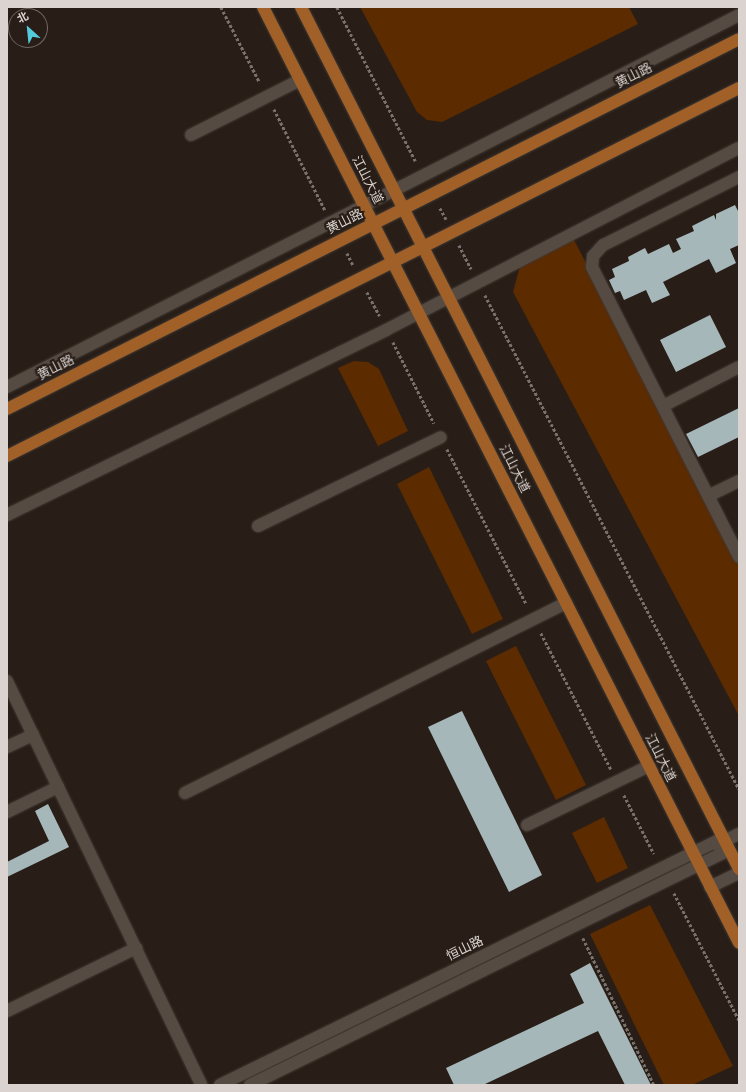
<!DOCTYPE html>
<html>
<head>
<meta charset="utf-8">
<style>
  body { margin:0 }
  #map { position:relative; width:746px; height:1092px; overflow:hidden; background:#281e17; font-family:"Source Serif 4","Noto Sans SC",serif }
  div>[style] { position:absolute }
  .green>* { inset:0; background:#5c2b00 }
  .building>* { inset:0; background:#a6b7ba }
  .path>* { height:2.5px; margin-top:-1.25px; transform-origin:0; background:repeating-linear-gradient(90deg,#79716b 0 3px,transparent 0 5px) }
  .roads { filter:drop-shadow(0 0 1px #403935) drop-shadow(0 0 1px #403935) }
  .minor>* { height:12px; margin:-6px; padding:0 6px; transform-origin:6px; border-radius:6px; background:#564b43 }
  .major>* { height:12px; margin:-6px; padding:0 6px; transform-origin:6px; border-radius:6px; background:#a06028 }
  span { translate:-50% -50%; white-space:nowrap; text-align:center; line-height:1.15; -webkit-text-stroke:4px #281e17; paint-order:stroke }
  .street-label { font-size:13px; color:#dad3cf }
  .frame { position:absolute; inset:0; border:8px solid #dad3cf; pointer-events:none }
  .north { position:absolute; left:8px; top:8px; width:40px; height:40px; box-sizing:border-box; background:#281e17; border:1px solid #6f6661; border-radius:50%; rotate:333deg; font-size:11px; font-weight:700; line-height:16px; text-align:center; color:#dad3cf }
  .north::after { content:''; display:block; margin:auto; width:14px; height:18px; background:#53cbdb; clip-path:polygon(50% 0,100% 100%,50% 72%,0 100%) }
</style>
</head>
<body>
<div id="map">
  <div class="green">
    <div style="clip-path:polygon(360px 7px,629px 7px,638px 24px,442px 122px,427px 120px,417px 112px)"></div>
    <div style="clip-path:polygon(570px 232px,739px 560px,739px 716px,513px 292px,520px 266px)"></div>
    <div style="clip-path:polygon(354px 361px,368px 362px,379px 369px,408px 431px,378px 446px,338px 368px)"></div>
    <div style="clip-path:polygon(429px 467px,503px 619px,472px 634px,397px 484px)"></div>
    <div style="clip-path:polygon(516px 646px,586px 785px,556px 800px,486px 661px)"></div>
    <div style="clip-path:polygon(604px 817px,628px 868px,597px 883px,572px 833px)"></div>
    <div style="clip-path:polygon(650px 905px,733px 1066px,692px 1085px,664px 1085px,590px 934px)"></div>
  </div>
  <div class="building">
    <div style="clip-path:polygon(735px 205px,739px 213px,739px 245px,730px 249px,736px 263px,716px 273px,709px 259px,663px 282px,670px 295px,652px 303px,646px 290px,624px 300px,620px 291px,615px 293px,609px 280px,615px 277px,612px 269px,629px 261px,628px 257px,645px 248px,648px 254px,669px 244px,673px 253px,681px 249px,676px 239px,694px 231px,692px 226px,714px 215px,716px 220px,716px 214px)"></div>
    <div style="clip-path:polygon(710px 315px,726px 347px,676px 372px,660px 340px)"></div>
    <div style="clip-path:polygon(739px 408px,739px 437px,698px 457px,686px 434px)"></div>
    <div style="clip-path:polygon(462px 711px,542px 875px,509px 892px,428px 727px)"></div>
    <div style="clip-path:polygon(48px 804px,69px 847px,7px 877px,7px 862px,49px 841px,35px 811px)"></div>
    <div style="clip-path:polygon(590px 963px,651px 1085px,625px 1085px,598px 1031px,483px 1085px,454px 1085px,446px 1068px,584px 1003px,570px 974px)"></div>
  </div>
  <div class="path">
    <div style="left:221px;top:7px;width:85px;rotate:62.8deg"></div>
    <div style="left:337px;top:7px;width:174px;rotate:63deg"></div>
    <div style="left:274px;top:109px;width:113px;rotate:63.2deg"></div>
    <div style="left:440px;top:208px;width:13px;rotate:61deg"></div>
    <div style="left:459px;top:245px;width:27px;rotate:63deg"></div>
    <div style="left:347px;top:253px;width:13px;rotate:63deg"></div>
    <div style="left:367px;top:292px;width:27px;rotate:62deg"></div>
    <div style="left:485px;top:295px;width:555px;rotate:62.79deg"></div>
    <div style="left:393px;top:342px;width:91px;rotate:63.2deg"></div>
    <div style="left:447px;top:449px;width:175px;rotate:62.9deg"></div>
    <div style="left:541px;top:633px;width:153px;rotate:62.8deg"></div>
    <div style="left:624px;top:795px;width:66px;rotate:63deg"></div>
    <div style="left:674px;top:893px;width:143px;rotate:62.9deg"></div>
    <div style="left:583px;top:938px;width:163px;rotate:64.2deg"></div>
  </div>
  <div class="roads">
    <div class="minor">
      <div style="left:191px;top:135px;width:122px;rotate:-26.8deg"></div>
      <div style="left:739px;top:177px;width:152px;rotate:153.4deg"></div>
      <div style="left:603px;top:245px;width:15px;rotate:132deg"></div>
      <div style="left:593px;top:256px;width:11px;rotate:95deg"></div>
      <div style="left:592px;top:267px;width:325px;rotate:63.1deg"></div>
      <div style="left:7px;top:387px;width:821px;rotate:-26.94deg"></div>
      <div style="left:663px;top:406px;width:85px;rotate:-27.2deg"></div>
      <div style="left:708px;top:496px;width:34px;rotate:-26deg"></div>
      <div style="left:7px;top:515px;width:422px;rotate:-26deg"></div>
      <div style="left:386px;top:330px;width:397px;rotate:-27.3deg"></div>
      <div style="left:258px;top:526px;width:203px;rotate:-25.9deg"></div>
      <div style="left:7px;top:681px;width:448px;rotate:64.3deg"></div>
      <div style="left:7px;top:747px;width:29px;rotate:-25deg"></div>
      <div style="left:185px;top:793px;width:426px;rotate:-26.5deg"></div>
      <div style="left:7px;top:812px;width:57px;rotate:-26.1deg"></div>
      <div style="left:527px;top:825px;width:136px;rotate:-25.8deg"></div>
      <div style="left:717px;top:845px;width:25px;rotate:-27deg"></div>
      <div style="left:710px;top:887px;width:32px;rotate:-26deg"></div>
      <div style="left:7px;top:1011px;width:144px;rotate:-26deg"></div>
      <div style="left:220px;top:1085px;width:560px;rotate:-26.15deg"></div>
      <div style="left:250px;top:1085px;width:534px;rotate:-26.13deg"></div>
    </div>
    <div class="major">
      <div style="left:263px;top:7px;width:1050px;rotate:63.04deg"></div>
      <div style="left:301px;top:7px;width:967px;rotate:63.06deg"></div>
      <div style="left:7px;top:409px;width:820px;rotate:-26.81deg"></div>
      <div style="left:7px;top:456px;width:819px;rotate:-26.69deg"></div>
    </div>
  </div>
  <div class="street-label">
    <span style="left:634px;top:76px;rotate:-27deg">黄山路</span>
    <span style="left:367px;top:180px;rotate:63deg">江山大道</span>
    <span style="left:345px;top:222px;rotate:-27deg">黄山路</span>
    <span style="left:56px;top:368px;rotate:-27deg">黄山路</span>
    <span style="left:514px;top:469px;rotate:63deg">江山大道</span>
    <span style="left:660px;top:758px;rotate:63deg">江山大道</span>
    <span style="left:465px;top:949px;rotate:-26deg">恒山路</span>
  </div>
  <div class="frame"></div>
  <div class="north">北</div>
</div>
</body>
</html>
